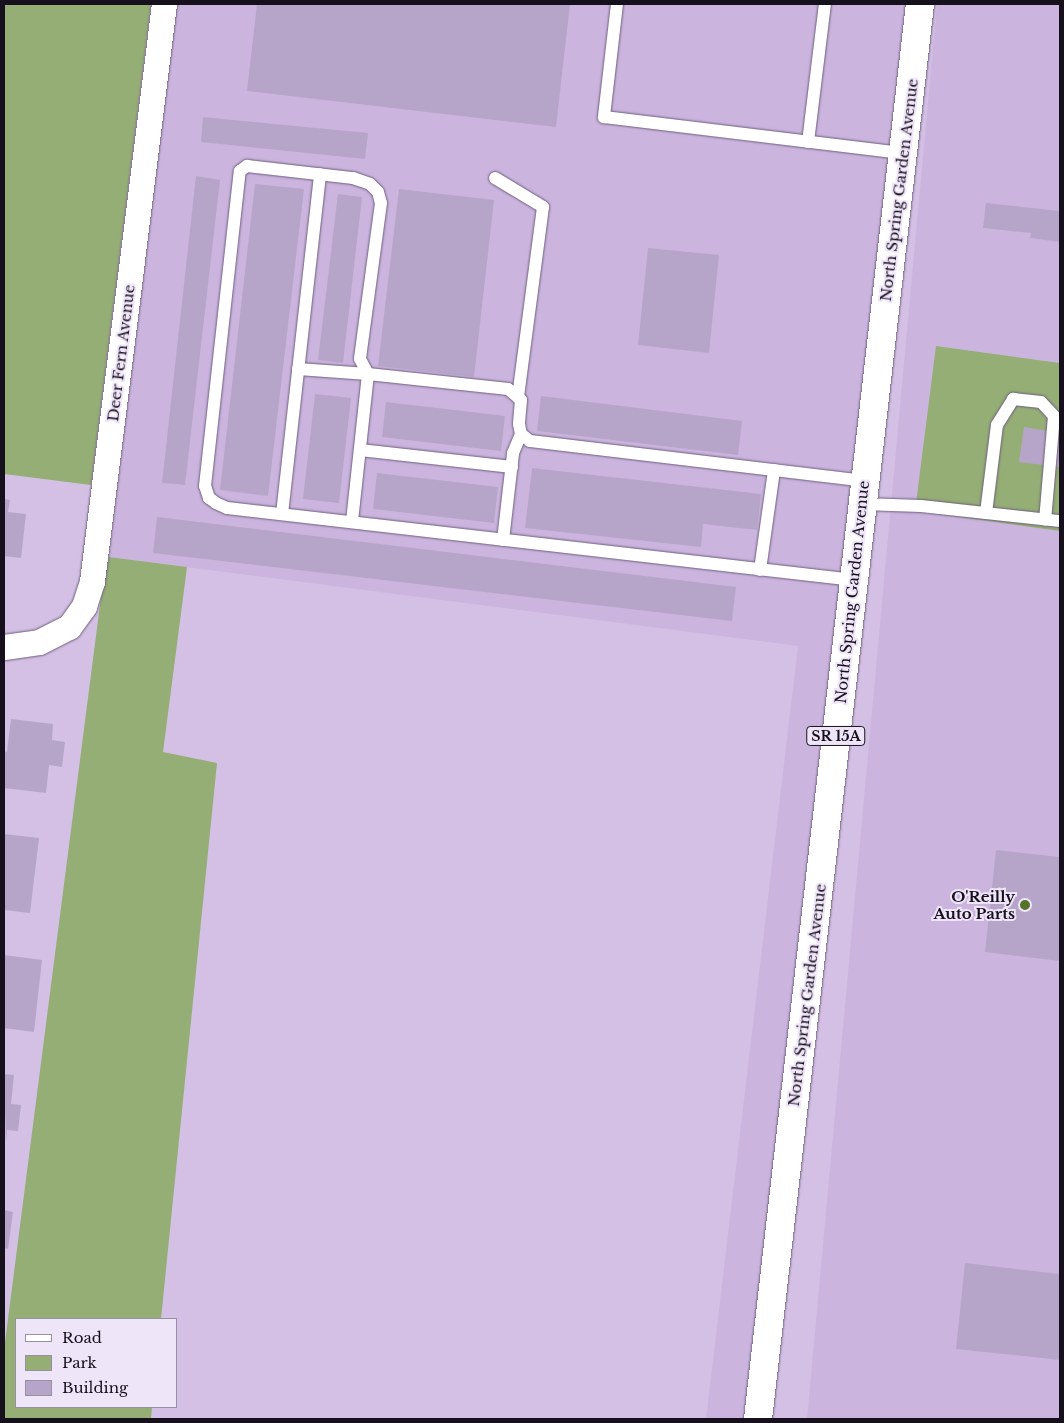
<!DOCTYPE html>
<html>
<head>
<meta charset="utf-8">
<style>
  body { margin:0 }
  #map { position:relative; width:1064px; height:1423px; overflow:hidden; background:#d3c0e4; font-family:"Libre Baskerville",serif }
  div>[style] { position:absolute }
  .built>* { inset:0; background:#cbb5df }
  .green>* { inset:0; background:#94ae75 }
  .building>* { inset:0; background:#b7a5c9 }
  .roads { filter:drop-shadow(0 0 1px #6e5e7e) drop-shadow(0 0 1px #6e5e7e) }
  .lane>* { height:12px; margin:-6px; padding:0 6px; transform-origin:6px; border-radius:6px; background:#fff }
  .street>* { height:25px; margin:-12.5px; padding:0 12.5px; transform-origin:12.5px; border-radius:12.5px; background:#fff }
  .highway>* { height:28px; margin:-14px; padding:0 14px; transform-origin:14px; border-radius:14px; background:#fff }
  .dots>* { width:14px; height:14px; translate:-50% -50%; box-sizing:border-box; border:2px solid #efe5f8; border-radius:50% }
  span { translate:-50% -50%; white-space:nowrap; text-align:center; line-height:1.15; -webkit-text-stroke:4px #efe5f8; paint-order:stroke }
  .shield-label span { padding:1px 4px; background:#efe5f8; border:1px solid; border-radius:4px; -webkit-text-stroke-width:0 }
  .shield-label { font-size:14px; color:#16101c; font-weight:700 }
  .street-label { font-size:15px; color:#16101c }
  .poi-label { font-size:15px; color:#16101c; font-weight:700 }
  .right { translate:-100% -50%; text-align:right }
  .frame { position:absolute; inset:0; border:5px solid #16101c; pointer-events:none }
  .legend { position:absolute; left:15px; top:1318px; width:162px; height:90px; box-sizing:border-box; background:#efe5f8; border:1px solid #9890a0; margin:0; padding:6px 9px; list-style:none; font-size:15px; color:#16101c }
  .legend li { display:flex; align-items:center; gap:10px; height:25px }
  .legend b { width:25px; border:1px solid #9890a0 }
</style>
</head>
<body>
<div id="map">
  <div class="built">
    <div style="clip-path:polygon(177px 4px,906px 4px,745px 1419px,706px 1419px,798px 646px,109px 557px)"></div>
    <div style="clip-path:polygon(937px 4px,1060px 4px,1060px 363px,937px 346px,915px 511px,1060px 531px,1060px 1419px,807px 1419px)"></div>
  </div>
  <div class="green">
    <div style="clip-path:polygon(4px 4px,151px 4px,91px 485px,4px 474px)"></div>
    <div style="clip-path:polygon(936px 346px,1060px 363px,1060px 531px,915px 511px)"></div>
    <div style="clip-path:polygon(109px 557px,187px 567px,163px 752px,217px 763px,161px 1319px,16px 1319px,16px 1407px,152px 1407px,151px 1419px,4px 1419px,4px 1350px,101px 597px)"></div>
  </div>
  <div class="building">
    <div style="clip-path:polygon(257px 4px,570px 4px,556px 127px,247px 91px)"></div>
    <div style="clip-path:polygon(203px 117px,368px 133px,365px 159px,201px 142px)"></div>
    <div style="clip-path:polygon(196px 176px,220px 180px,185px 485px,162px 483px)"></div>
    <div style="clip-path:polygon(255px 184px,304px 189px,268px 496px,220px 490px)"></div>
    <div style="clip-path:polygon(399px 189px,494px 200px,474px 377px,378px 366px)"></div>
    <div style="clip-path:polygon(338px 194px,362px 197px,343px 363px,318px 360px)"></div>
    <div style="clip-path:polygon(986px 203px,1060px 211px,1060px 242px,1030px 238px,1031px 233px,983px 228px)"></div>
    <div style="clip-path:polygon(648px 248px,719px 255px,709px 353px,638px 345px)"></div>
    <div style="clip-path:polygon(315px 394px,351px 398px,339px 503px,303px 499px)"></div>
    <div style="clip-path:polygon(541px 396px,742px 421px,738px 455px,537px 431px)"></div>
    <div style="clip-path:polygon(386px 402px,505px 416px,501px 451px,382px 437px)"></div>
    <div style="clip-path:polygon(1024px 427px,1060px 433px,1060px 467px,1019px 462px)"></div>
    <div style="clip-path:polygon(532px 468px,761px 494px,757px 530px,703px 524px,701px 547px,525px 528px)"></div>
    <div style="clip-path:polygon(377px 473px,498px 487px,494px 523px,373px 509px)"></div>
    <div style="clip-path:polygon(4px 499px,10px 500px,8px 512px,26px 514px,21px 558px,4px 556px)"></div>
    <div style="clip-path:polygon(157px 517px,736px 587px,732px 621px,153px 553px)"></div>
    <div style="clip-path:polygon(11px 719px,53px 724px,52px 740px,65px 742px,62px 767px,49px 765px,46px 793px,4px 788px,4px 751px,7px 752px)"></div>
    <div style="clip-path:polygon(4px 834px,39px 838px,30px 913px,4px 910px)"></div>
    <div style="clip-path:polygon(996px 850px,1060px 857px,1060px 961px,985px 952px)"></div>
    <div style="clip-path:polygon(4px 955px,42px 960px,34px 1032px,4px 1028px)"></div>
    <div style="clip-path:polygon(4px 1074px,14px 1075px,11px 1104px,21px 1105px,18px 1131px,7px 1130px,6px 1142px)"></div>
    <div style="clip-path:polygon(4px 1210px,13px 1212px,8px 1249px,4px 1248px)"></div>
    <div style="clip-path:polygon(965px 1263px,1060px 1274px,1060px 1360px,956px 1349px)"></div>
  </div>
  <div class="roads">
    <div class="lane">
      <div style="left:617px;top:4px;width:114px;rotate:96.6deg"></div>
      <div style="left:604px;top:117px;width:300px;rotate:6.9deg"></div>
      <div style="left:808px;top:142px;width:139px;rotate:-83deg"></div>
      <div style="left:495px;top:178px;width:56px;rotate:31.1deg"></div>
      <div style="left:543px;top:207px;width:192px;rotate:97.5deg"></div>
      <div style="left:298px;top:369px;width:70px;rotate:4.1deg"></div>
      <div style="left:368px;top:374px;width:149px;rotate:96.2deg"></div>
      <div style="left:360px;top:450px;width:153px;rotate:6.4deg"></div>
      <div style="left:862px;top:504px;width:59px;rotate:1.9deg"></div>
      <div style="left:921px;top:506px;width:140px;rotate:6.2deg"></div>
      <div style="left:986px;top:513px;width:89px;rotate:-82.9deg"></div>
      <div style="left:997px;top:425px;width:31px;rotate:-58deg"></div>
      <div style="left:1013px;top:399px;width:28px;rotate:6deg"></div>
      <div style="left:1041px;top:402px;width:19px;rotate:47deg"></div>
      <div style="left:1054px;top:416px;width:104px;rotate:94.9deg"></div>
      <div style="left:282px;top:514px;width:342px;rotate:-83.6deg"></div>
      <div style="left:503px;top:540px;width:88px;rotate:-83.4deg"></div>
      <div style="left:513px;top:453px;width:21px;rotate:-67deg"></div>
      <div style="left:760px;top:570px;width:101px;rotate:-82deg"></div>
      <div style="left:854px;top:580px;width:631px;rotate:-173.45deg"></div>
      <div style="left:227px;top:508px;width:12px;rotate:-156deg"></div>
      <div style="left:216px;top:503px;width:9px;rotate:-144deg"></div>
      <div style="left:209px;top:498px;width:13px;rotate:-108deg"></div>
      <div style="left:205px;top:486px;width:317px;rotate:-83.7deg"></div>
      <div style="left:240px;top:171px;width:9px;rotate:-36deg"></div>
      <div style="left:247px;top:166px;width:107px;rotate:6.5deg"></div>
      <div style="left:353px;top:178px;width:18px;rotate:19deg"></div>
      <div style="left:370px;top:184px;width:11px;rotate:45deg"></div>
      <div style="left:378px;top:192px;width:11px;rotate:75deg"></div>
      <div style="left:381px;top:203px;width:157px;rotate:97.7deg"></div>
      <div style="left:360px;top:359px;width:17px;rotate:62deg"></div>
      <div style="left:368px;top:374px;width:141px;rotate:6.1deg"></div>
      <div style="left:508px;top:389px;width:17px;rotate:40deg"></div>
      <div style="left:521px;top:400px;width:24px;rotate:95deg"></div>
      <div style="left:519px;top:424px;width:10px;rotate:79deg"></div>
      <div style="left:521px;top:434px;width:11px;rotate:38deg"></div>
      <div style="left:530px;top:441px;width:337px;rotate:6.8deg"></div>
    </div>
    <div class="street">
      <div style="left:4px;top:647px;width:35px;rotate:-8deg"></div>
      <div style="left:39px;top:642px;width:34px;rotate:-27deg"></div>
      <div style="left:69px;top:627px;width:26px;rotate:-54deg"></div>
      <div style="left:84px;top:606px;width:26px;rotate:-72deg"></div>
      <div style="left:92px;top:581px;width:581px;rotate:-82.89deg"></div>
    </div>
    <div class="highway">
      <div style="left:758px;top:1419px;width:1424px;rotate:-83.47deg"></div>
    </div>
  </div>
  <div class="dots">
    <div style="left:1025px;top:905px;background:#557328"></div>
  </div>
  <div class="shield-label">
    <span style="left:836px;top:736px">SR 15A</span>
  </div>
  <div class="street-label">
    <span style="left:899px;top:190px;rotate:-83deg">North Spring Garden Avenue</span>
    <span style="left:121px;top:353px;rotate:-83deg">Deer Fern Avenue</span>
    <span style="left:852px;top:592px;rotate:-84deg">North Spring Garden Avenue</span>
    <span style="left:807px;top:995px;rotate:-83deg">North Spring Garden Avenue</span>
  </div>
  <div class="poi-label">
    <span class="right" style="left:1015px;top:905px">O'Reilly<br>Auto Parts</span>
  </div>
  <div class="frame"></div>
  <ul class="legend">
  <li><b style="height:6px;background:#fff"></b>Road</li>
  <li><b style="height:14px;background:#94ae75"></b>Park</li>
  <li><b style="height:14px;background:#b7a5c9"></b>Building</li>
  </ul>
</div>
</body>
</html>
